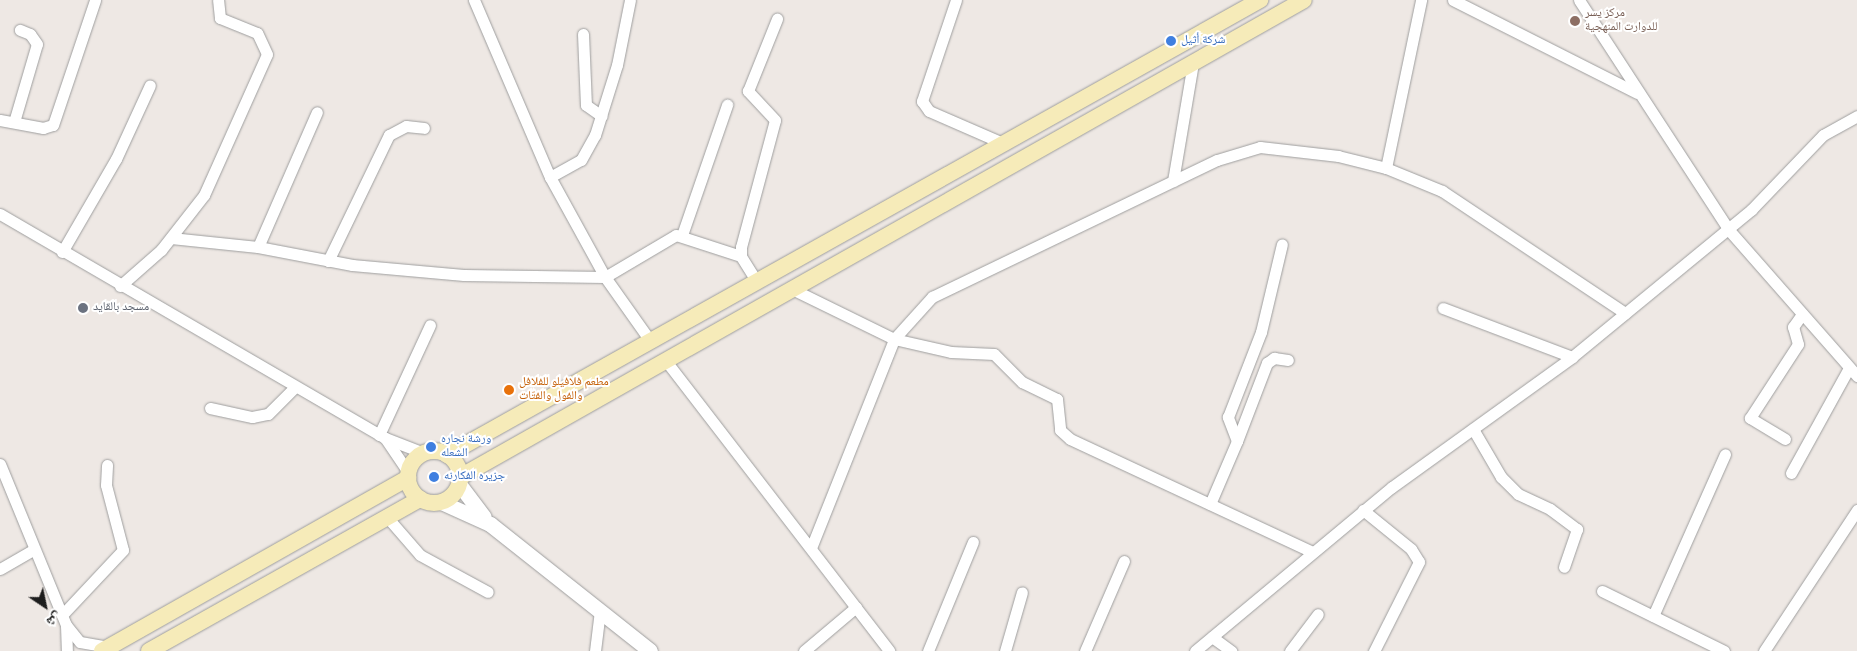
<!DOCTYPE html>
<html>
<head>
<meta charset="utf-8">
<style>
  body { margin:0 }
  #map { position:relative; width:1857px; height:651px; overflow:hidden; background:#eee8e4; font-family:Overpass,"Noto Naskh Arabic",sans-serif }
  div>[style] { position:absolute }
  .roads { filter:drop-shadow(0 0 1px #9e9e9e) drop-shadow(0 0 1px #9e9e9e) }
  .minor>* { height:11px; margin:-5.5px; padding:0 5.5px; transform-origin:5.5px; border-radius:5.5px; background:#fff }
  .tertiary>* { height:15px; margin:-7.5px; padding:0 7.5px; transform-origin:7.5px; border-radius:7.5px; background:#fff }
  .secondary>* { height:16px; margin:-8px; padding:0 8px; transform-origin:8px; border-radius:8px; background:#f6ebb9 }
  .secondary>.ring { margin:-8px; padding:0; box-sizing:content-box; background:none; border:16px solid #f6ebb9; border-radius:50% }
  .dots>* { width:14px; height:14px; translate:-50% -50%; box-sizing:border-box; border:2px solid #fff; border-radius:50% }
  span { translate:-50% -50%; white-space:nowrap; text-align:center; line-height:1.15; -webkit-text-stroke:4px #fff; paint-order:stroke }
  .education-label { font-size:12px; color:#785e54 }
  .left { translate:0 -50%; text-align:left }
  .shop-label { font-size:12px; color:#366cbe }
  .worship-label { font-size:12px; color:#5b616d }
  .food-label { font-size:12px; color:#c56008 }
  .north { position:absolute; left:20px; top:581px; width:50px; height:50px; -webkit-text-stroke:4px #fff; paint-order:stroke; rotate:146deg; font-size:14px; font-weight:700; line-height:20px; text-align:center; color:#1d1d1d }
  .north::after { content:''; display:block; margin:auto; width:18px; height:22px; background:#1d1d1d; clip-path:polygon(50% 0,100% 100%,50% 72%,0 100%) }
</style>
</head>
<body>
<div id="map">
  <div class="roads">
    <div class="minor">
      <div style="left:474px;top:0;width:193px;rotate:66.8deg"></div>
      <div style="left:550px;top:177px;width:114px;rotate:61.2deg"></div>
      <div style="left:605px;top:277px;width:80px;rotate:54.7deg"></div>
      <div style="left:956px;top:0;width:107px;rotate:108.6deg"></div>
      <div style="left:922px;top:101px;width:12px;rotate:55deg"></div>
      <div style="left:929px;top:111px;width:83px;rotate:23.5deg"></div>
      <div style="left:1453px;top:0;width:206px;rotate:26.8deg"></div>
      <div style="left:1579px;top:0;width:273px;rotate:56.9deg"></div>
      <div style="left:1728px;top:229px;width:196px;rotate:48.7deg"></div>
      <div style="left:583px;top:34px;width:71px;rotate:87.6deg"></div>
      <div style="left:586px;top:105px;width:19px;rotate:35deg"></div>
      <div style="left:0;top:120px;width:44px;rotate:10.5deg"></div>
      <div style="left:43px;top:128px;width:10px;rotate:-17deg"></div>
      <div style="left:53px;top:125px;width:132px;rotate:-71.4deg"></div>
      <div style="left:14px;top:122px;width:81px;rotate:-73.6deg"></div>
      <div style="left:37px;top:44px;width:12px;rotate:-125deg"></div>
      <div style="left:30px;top:34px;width:11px;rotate:-158deg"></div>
      <div style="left:1386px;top:168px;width:172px;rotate:-78.2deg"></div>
      <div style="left:550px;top:177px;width:35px;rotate:-29deg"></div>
      <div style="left:581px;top:160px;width:29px;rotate:-61deg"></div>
      <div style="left:595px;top:135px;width:73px;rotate:-72.6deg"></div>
      <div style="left:617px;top:65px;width:66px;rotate:-78.7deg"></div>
      <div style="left:1173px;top:181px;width:120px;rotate:-80.4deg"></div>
      <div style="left:0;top:214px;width:445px;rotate:30.2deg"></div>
      <div style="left:385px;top:438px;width:42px;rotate:21deg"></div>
      <div style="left:682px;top:235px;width:138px;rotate:-70.9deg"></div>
      <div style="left:171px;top:238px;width:87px;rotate:5.9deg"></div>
      <div style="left:258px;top:247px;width:96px;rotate:10.8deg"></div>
      <div style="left:352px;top:265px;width:112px;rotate:5.1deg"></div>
      <div style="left:464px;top:275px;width:141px;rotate:0.8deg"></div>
      <div style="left:605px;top:277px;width:82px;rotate:-30.6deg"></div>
      <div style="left:676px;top:235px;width:68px;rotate:17.9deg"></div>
      <div style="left:258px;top:247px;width:147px;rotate:-66.4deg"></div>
      <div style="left:62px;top:252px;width:108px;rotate:-59.9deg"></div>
      <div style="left:116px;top:159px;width:81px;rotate:-65.3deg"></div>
      <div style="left:328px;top:261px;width:140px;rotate:-64.2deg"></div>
      <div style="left:389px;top:135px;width:19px;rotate:-28deg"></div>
      <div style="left:406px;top:126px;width:18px;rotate:6deg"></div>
      <div style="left:757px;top:282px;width:31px;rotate:-122deg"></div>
      <div style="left:741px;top:256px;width:9px;rotate:-90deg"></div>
      <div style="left:741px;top:247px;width:131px;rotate:-75deg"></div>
      <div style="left:775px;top:120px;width:40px;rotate:-133deg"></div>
      <div style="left:748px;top:91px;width:78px;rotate:-68.1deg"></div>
      <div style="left:120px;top:286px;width:55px;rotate:-41.3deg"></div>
      <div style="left:161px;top:250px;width:70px;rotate:-52deg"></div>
      <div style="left:204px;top:195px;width:154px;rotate:-65.9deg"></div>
      <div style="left:267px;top:54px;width:23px;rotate:-115deg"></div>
      <div style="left:257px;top:33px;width:40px;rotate:-158deg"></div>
      <div style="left:220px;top:18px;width:18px;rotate:-96deg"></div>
      <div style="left:792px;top:289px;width:114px;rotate:26.1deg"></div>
      <div style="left:894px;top:339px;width:58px;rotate:12.8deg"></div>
      <div style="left:951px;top:352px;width:43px;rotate:2.7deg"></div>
      <div style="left:994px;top:354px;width:40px;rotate:45deg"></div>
      <div style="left:1022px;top:382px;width:39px;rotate:26deg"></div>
      <div style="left:1057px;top:399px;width:31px;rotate:84deg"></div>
      <div style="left:1060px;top:430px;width:13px;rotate:42deg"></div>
      <div style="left:1070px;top:439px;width:267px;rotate:25deg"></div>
      <div style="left:1443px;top:308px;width:138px;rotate:20.8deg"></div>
      <div style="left:666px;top:361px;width:366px;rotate:52.4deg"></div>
      <div style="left:210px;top:408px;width:43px;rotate:12.1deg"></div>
      <div style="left:252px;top:417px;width:16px;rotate:-11deg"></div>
      <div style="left:268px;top:414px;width:38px;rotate:-45deg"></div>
      <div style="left:1473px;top:429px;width:56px;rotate:59.7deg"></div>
      <div style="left:1501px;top:477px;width:24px;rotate:45deg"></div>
      <div style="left:1518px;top:494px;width:35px;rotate:25deg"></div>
      <div style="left:1550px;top:509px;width:34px;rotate:37deg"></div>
      <div style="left:1577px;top:529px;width:40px;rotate:108.9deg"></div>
      <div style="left:379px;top:435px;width:121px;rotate:-65.1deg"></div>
      <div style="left:385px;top:438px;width:41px;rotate:55.9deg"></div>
      <div style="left:1785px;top:439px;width:41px;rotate:-149deg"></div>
      <div style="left:1750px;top:418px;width:88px;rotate:-57deg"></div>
      <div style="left:1798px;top:344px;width:18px;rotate:-106deg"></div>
      <div style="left:1793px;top:327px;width:16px;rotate:-55deg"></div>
      <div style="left:1237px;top:441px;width:84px;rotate:-69deg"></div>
      <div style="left:1267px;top:363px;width:9px;rotate:-36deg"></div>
      <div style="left:1274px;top:358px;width:14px;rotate:8deg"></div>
      <div style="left:0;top:464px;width:174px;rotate:67.7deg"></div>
      <div style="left:66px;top:625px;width:22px;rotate:51deg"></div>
      <div style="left:80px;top:642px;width:29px;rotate:10deg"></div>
      <div style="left:1791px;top:473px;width:120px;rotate:-61.1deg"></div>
      <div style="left:1210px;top:504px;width:69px;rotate:-66.8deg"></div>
      <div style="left:1237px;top:441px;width:26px;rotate:-111deg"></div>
      <div style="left:1228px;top:417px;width:91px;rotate:-68.8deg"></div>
      <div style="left:1261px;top:332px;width:90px;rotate:-76.6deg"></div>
      <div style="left:1363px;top:510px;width:62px;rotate:39.1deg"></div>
      <div style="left:1411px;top:549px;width:15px;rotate:58deg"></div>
      <div style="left:1419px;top:562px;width:100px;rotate:116.8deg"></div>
      <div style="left:387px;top:517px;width:50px;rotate:49deg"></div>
      <div style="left:420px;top:555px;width:77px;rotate:28.6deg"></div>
      <div style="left:811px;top:548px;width:225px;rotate:-68.3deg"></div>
      <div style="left:894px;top:339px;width:57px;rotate:-47.9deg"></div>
      <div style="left:932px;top:297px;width:316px;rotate:-25.7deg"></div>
      <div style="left:1217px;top:160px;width:45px;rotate:-16.8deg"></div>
      <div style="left:1260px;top:147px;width:79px;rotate:6.6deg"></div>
      <div style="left:1338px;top:156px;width:49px;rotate:14deg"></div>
      <div style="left:1386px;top:168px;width:61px;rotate:22.3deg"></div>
      <div style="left:1442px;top:191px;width:220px;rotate:33.7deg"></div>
      <div style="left:0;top:569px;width:38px;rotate:-30deg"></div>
      <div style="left:1602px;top:591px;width:136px;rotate:26.2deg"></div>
      <div style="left:62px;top:615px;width:89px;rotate:-46.8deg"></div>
      <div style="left:123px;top:550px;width:67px;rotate:-104.7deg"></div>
      <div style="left:106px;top:485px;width:20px;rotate:-87deg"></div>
      <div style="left:1653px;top:616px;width:177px;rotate:-66deg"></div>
      <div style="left:66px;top:625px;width:26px;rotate:88deg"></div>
      <div style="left:1212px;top:637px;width:24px;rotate:36deg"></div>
      <div style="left:595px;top:651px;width:41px;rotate:-83deg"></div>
      <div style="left:804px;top:651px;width:68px;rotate:-40.2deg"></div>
      <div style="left:928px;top:651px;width:118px;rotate:-67.6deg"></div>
      <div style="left:1005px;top:651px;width:61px;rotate:-73.9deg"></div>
      <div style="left:1085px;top:651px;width:98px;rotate:-66.6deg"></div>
      <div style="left:1195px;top:651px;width:256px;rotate:-39.8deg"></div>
      <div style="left:1392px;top:487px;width:222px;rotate:-35.8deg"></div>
      <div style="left:1572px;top:357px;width:232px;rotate:-39.4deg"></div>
      <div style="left:1751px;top:210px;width:104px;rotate:-46.2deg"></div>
      <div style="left:1823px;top:135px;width:39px;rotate:-29deg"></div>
      <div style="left:1290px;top:651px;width:46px;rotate:-52.9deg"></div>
      <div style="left:1764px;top:651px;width:169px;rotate:-56.6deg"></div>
    </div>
    <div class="tertiary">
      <div style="left:459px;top:484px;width:41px;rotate:52.9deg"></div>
      <div style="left:441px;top:502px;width:54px;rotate:24.2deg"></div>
      <div style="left:490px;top:524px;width:204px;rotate:38.4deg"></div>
    </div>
    <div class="secondary">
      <div class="ring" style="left:408px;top:451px;width:36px;height:36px"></div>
      <div style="left:447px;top:455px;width:932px;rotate:-29.23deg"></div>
      <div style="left:460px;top:477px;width:969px;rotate:-29.47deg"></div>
      <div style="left:102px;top:651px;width:352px;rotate:-29.5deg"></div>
      <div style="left:149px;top:651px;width:311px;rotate:-29.3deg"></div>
    </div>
  </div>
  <div class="dots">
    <div style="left:1575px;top:21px;background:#8d6e63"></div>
    <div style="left:1171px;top:41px;background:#3f7fe0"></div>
    <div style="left:83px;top:308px;background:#6b7280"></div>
    <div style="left:509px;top:390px;background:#e8710a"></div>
    <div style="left:431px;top:447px;background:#3f7fe0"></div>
    <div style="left:434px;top:477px;background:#3f7fe0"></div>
  </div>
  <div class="education-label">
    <span class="left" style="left:1585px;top:21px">مركز يسر<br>للدوارت المنهجية</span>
  </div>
  <div class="shop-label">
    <span class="left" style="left:1181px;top:41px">شركة أثيل</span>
    <span class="left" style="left:441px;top:447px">ورشة نجاره<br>الشعله</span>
    <span class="left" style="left:444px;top:477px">جزيره الفكارنه</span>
  </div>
  <div class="worship-label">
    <span class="left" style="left:93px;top:308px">مسجد بالقايد</span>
  </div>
  <div class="food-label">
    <span class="left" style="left:519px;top:390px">مطعم فلافيلو للفلافل<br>والفول والفتّات</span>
  </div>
  <div class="north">ش</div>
</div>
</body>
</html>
